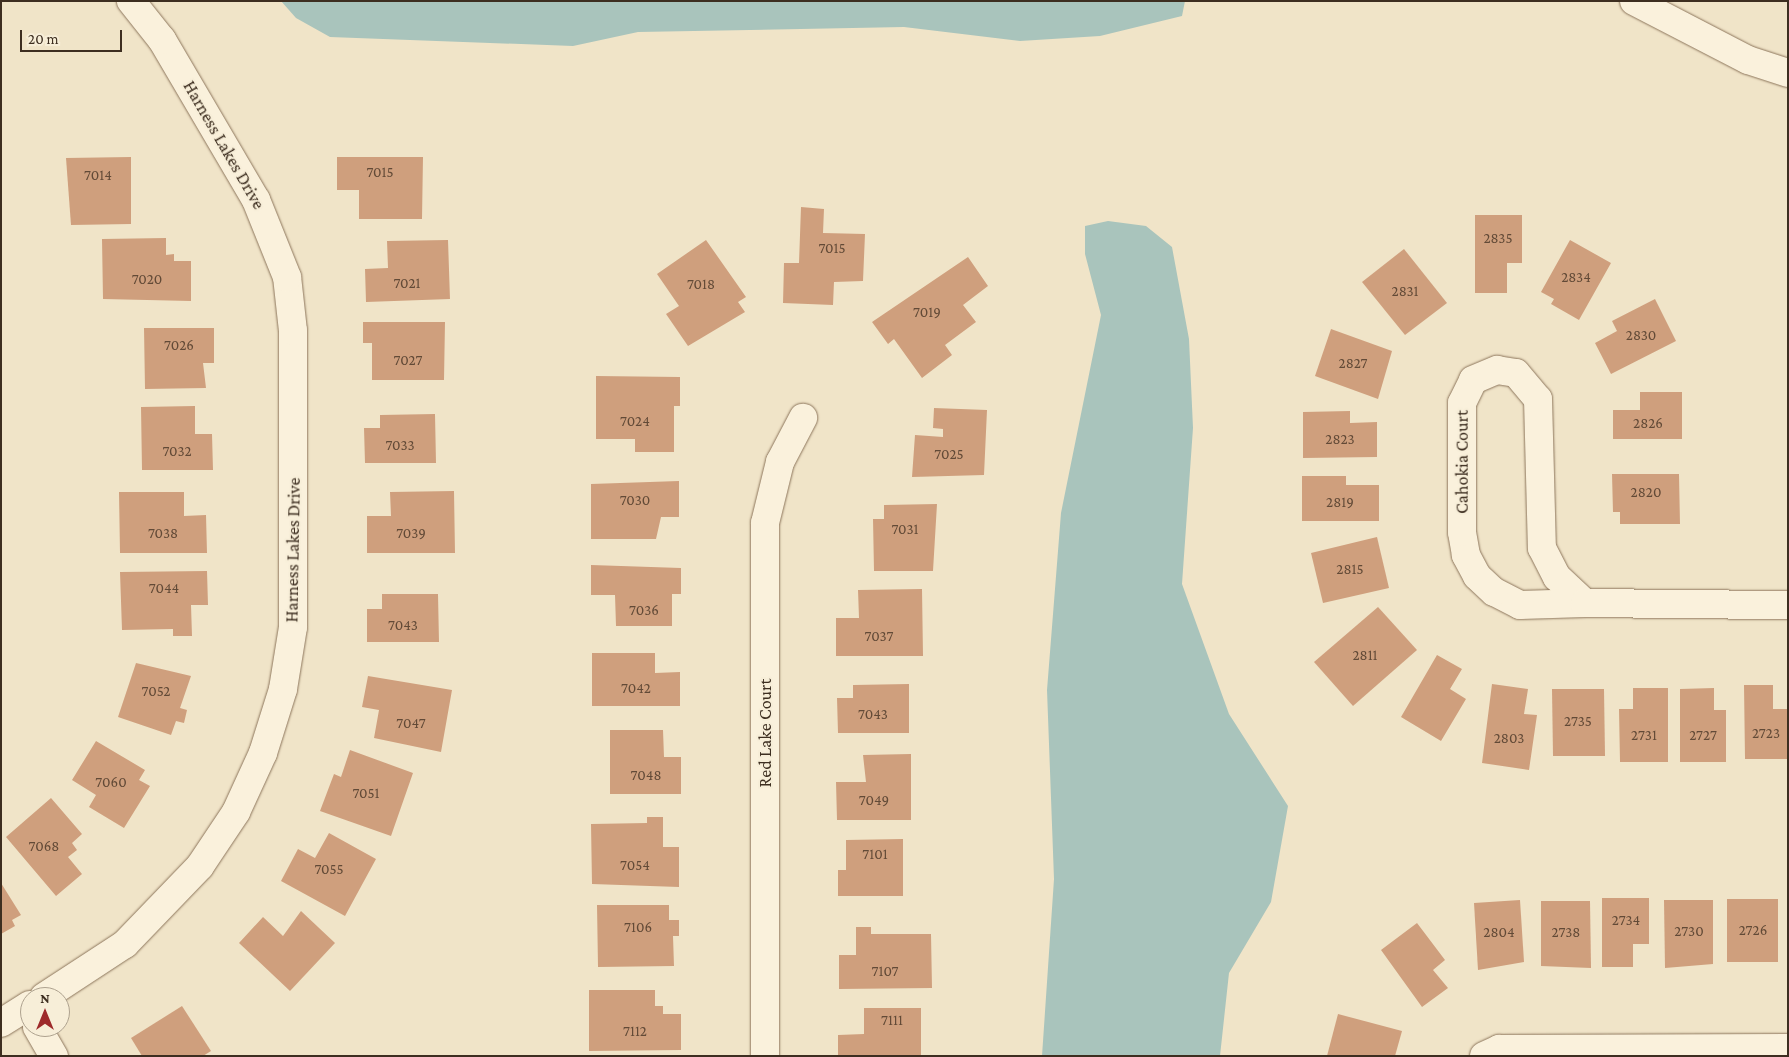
<!DOCTYPE html>
<html>
<head>
<meta charset="utf-8">
<style>
  body { margin:0 }
  #map { position:relative; width:1789px; height:1057px; overflow:hidden; background:#f0e4c8; font-family:"Crimson Pro",serif }
  div>[style] { position:absolute }
  .water>* { inset:0; background:#a9c4bc }
  .building>* { inset:0; background:#cf9f7d }
  .roads { filter:drop-shadow(0 0 1px #8d765c) drop-shadow(0 0 1px #8d765c) }
  .minor>* { height:28px; margin:-14px; padding:0 14px; transform-origin:14px; border-radius:14px; background:#faf1dc }
  .secondary>* { height:28px; margin:-14px; padding:0 14px; transform-origin:14px; border-radius:14px; background:#faf1dc }
  span { translate:-50% -50%; white-space:nowrap; text-align:center; line-height:1.15; -webkit-text-stroke:4px #f7eed8; paint-order:stroke }
  .number-label { font-size:15px; color:#624a37 }
  .number-label span { -webkit-text-stroke-width:0 }
  .street-label { font-size:18px; color:#3d2e20 }
  .frame { position:absolute; inset:0; border:2px solid #3d2e20; pointer-events:none }
  .north { position:absolute; left:20px; top:987px; width:50px; height:50px; box-sizing:border-box; background:#f7eed8; border:1px solid #ada18e; border-radius:50%; rotate:0deg; font-size:14px; font-weight:700; line-height:20px; text-align:center; color:#3d2e20 }
  .north::after { content:''; display:block; margin:auto; width:18px; height:22px; background:#9e2a2b; clip-path:polygon(50% 0,100% 100%,50% 72%,0 100%) }
  .scale { position:absolute; left:20px; top:30px; width:102px; height:22px; box-sizing:border-box; border:2px solid #3d2e20; border-top:0; padding-left:6px; font-size:15px; line-height:18px; white-space:nowrap; color:#3d2e20; -webkit-text-stroke:4px #f7eed8; paint-order:stroke }
</style>
</head>
<body>
<div id="map">
  <div class="water">
    <div style="clip-path:polygon(281px 1px,1185px 1px,1182px 16px,1100px 36px,1020px 41px,904px 27px,638px 32px,573px 46px,330px 37px,296px 18px)"></div>
    <div style="clip-path:polygon(1108px 221px,1146px 226px,1172px 247px,1189px 339px,1193px 428px,1182px 584px,1229px 714px,1288px 806px,1271px 902px,1229px 973px,1220px 1056px,1042px 1056px,1054px 879px,1047px 690px,1061px 513px,1101px 315px,1085px 254px,1085px 226px)"></div>
  </div>
  <div class="building">
    <div style="clip-path:polygon(131px 157px,131px 224px,71px 225px,66px 158px)"></div>
    <div style="clip-path:polygon(337px 157px,423px 157px,422px 219px,359px 219px,359px 190px,337px 190px)"></div>
    <div style="clip-path:polygon(801px 207px,824px 209px,823px 233px,865px 234px,863px 281px,834px 282px,833px 305px,783px 303px,784px 263px,799px 263px)"></div>
    <div style="clip-path:polygon(1475px 215px,1522px 215px,1522px 263px,1507px 263px,1507px 293px,1475px 293px)"></div>
    <div style="clip-path:polygon(166px 238px,166px 255px,174px 254px,174px 261px,191px 261px,191px 301px,103px 299px,102px 239px)"></div>
    <div style="clip-path:polygon(448px 240px,450px 299px,366px 302px,365px 269px,388px 268px,387px 241px)"></div>
    <div style="clip-path:polygon(706px 240px,746px 297px,738px 302px,745px 312px,688px 346px,666px 314px,679px 306px,657px 274px)"></div>
    <div style="clip-path:polygon(1570px 240px,1611px 263px,1579px 320px,1551px 304px,1554px 299px,1541px 292px)"></div>
    <div style="clip-path:polygon(1404px 249px,1447px 303px,1405px 335px,1362px 282px)"></div>
    <div style="clip-path:polygon(968px 257px,988px 286px,963px 305px,976px 322px,945px 345px,952px 355px,922px 378px,894px 339px,888px 344px,872px 322px)"></div>
    <div style="clip-path:polygon(1655px 299px,1676px 341px,1611px 374px,1595px 343px,1617px 331px,1612px 321px)"></div>
    <div style="clip-path:polygon(363px 322px,445px 322px,444px 380px,372px 380px,372px 343px,363px 343px)"></div>
    <div style="clip-path:polygon(144px 328px,214px 328px,214px 363px,203px 363px,206px 388px,145px 389px)"></div>
    <div style="clip-path:polygon(1331px 329px,1392px 351px,1378px 399px,1315px 376px)"></div>
    <div style="clip-path:polygon(596px 376px,680px 377px,680px 406px,674px 406px,674px 452px,635px 452px,635px 439px,596px 439px)"></div>
    <div style="clip-path:polygon(1640px 392px,1682px 392px,1682px 439px,1613px 439px,1613px 410px,1640px 410px)"></div>
    <div style="clip-path:polygon(195px 406px,195px 434px,212px 434px,213px 470px,142px 470px,141px 407px)"></div>
    <div style="clip-path:polygon(934px 408px,987px 410px,984px 475px,912px 477px,915px 435px,943px 437px,943px 429px,933px 428px)"></div>
    <div style="clip-path:polygon(1350px 411px,1350px 423px,1377px 422px,1377px 457px,1303px 458px,1303px 412px)"></div>
    <div style="clip-path:polygon(435px 414px,436px 463px,365px 463px,364px 428px,380px 428px,380px 415px)"></div>
    <div style="clip-path:polygon(1612px 474px,1679px 474px,1680px 524px,1620px 524px,1620px 512px,1613px 512px)"></div>
    <div style="clip-path:polygon(1302px 476px,1346px 476px,1346px 485px,1379px 485px,1379px 521px,1302px 521px)"></div>
    <div style="clip-path:polygon(679px 481px,679px 517px,661px 517px,656px 539px,591px 539px,591px 484px)"></div>
    <div style="clip-path:polygon(454px 491px,455px 553px,367px 553px,367px 516px,391px 516px,390px 492px)"></div>
    <div style="clip-path:polygon(119px 492px,184px 492px,184px 516px,206px 515px,207px 553px,120px 553px)"></div>
    <div style="clip-path:polygon(937px 504px,933px 571px,874px 571px,873px 519px,884px 519px,884px 505px)"></div>
    <div style="clip-path:polygon(1377px 537px,1389px 588px,1323px 603px,1311px 553px)"></div>
    <div style="clip-path:polygon(591px 565px,681px 568px,681px 594px,672px 594px,672px 626px,616px 626px,615px 595px,591px 595px)"></div>
    <div style="clip-path:polygon(207px 571px,208px 605px,191px 605px,192px 636px,173px 636px,173px 629px,122px 630px,120px 572px)"></div>
    <div style="clip-path:polygon(922px 589px,923px 656px,836px 656px,836px 618px,859px 618px,858px 590px)"></div>
    <div style="clip-path:polygon(382px 594px,438px 594px,439px 642px,367px 642px,367px 609px,382px 609px)"></div>
    <div style="clip-path:polygon(1378px 607px,1417px 650px,1353px 706px,1314px 662px)"></div>
    <div style="clip-path:polygon(592px 653px,655px 653px,655px 673px,680px 672px,680px 706px,592px 706px)"></div>
    <div style="clip-path:polygon(1437px 655px,1462px 669px,1450px 689px,1466px 699px,1441px 741px,1401px 717px)"></div>
    <div style="clip-path:polygon(136px 663px,191px 676px,180px 708px,187px 710px,184px 723px,176px 721px,171px 735px,118px 717px)"></div>
    <div style="clip-path:polygon(368px 676px,452px 690px,441px 752px,374px 738px,379px 710px,362px 707px)"></div>
    <div style="clip-path:polygon(909px 684px,909px 733px,838px 733px,837px 698px,853px 698px,853px 685px)"></div>
    <div style="clip-path:polygon(1492px 684px,1528px 689px,1524px 714px,1537px 715px,1529px 770px,1482px 763px)"></div>
    <div style="clip-path:polygon(1744px 685px,1773px 685px,1773px 709px,1788px 709px,1788px 759px,1745px 759px)"></div>
    <div style="clip-path:polygon(1633px 688px,1668px 688px,1668px 762px,1620px 762px,1619px 709px,1633px 709px)"></div>
    <div style="clip-path:polygon(1714px 688px,1714px 710px,1726px 710px,1726px 762px,1680px 762px,1680px 689px)"></div>
    <div style="clip-path:polygon(1552px 689px,1604px 689px,1605px 756px,1553px 756px)"></div>
    <div style="clip-path:polygon(610px 730px,663px 730px,664px 757px,681px 757px,681px 794px,610px 794px)"></div>
    <div style="clip-path:polygon(96px 741px,145px 770px,139px 780px,150px 786px,124px 828px,89px 807px,96px 795px,72px 780px)"></div>
    <div style="clip-path:polygon(350px 750px,413px 773px,391px 836px,320px 811px,334px 774px,341px 777px)"></div>
    <div style="clip-path:polygon(911px 754px,911px 820px,837px 820px,836px 782px,866px 782px,863px 755px)"></div>
    <div style="clip-path:polygon(51px 798px,82px 834px,72px 843px,77px 850px,68px 857px,82px 874px,56px 896px,6px 837px)"></div>
    <div style="clip-path:polygon(647px 817px,663px 817px,663px 847px,679px 847px,679px 887px,592px 884px,591px 824px,647px 823px)"></div>
    <div style="clip-path:polygon(329px 833px,376px 859px,345px 916px,281px 881px,298px 849px,315px 858px)"></div>
    <div style="clip-path:polygon(903px 839px,903px 896px,838px 896px,838px 870px,846px 870px,846px 840px)"></div>
    <div style="clip-path:polygon(1px 883px,21px 915px,12px 920px,15px 926px,1px 934px)"></div>
    <div style="clip-path:polygon(1602px 898px,1649px 898px,1649px 944px,1633px 944px,1633px 967px,1602px 967px)"></div>
    <div style="clip-path:polygon(1727px 899px,1778px 899px,1778px 962px,1727px 962px)"></div>
    <div style="clip-path:polygon(1520px 900px,1524px 962px,1478px 970px,1474px 903px)"></div>
    <div style="clip-path:polygon(1664px 900px,1713px 900px,1713px 964px,1665px 968px)"></div>
    <div style="clip-path:polygon(1541px 901px,1590px 901px,1591px 968px,1541px 966px)"></div>
    <div style="clip-path:polygon(597px 905px,669px 905px,669px 920px,679px 920px,679px 936px,673px 936px,674px 966px,598px 967px)"></div>
    <div style="clip-path:polygon(301px 911px,335px 943px,290px 991px,239px 943px,263px 917px,283px 936px)"></div>
    <div style="clip-path:polygon(1417px 923px,1445px 960px,1433px 970px,1448px 988px,1422px 1007px,1381px 950px)"></div>
    <div style="clip-path:polygon(856px 927px,871px 927px,871px 934px,931px 934px,932px 988px,839px 989px,839px 955px,856px 955px)"></div>
    <div style="clip-path:polygon(589px 990px,655px 990px,655px 1006px,663px 1006px,663px 1014px,681px 1014px,681px 1050px,589px 1051px)"></div>
    <div style="clip-path:polygon(182px 1006px,211px 1051px,203px 1056px,142px 1056px,131px 1038px)"></div>
    <div style="clip-path:polygon(864px 1008px,921px 1008px,921px 1056px,838px 1056px,838px 1035px,864px 1034px)"></div>
    <div style="clip-path:polygon(1338px 1014px,1402px 1031px,1395px 1056px,1327px 1056px)"></div>
  </div>
  <div class="roads">
    <div class="minor">
      <div style="left:1497px;top:370px;width:19px;rotate:9deg"></div>
      <div style="left:1516px;top:373px;width:34px;rotate:50deg"></div>
      <div style="left:1538px;top:399px;width:149px;rotate:88.5deg"></div>
      <div style="left:1542px;top:548px;width:33px;rotate:63deg"></div>
      <div style="left:1557px;top:577px;width:38px;rotate:43deg"></div>
      <div style="left:1585px;top:603px;width:65px;rotate:178.2deg"></div>
      <div style="left:1520px;top:605px;width:29px;rotate:-153deg"></div>
      <div style="left:1494px;top:592px;width:23px;rotate:-137deg"></div>
      <div style="left:1477px;top:576px;width:24px;rotate:-118deg"></div>
      <div style="left:1466px;top:555px;width:23px;rotate:-100deg"></div>
      <div style="left:1462px;top:532px;width:129px;rotate:-90deg"></div>
      <div style="left:1462px;top:403px;width:25px;rotate:-64deg"></div>
      <div style="left:1473px;top:380px;width:26px;rotate:-23deg"></div>
      <div style="left:1585px;top:603px;width:203px;rotate:0.6deg"></div>
      <div style="left:44px;top:997px;width:97px;rotate:-33.2deg"></div>
      <div style="left:125px;top:944px;width:108px;rotate:-46.1deg"></div>
      <div style="left:200px;top:866px;width:65px;rotate:-56.3deg"></div>
      <div style="left:236px;top:812px;width:65px;rotate:-65.4deg"></div>
      <div style="left:263px;top:753px;width:67px;rotate:-72.6deg"></div>
      <div style="left:283px;top:689px;width:63px;rotate:-80.8deg"></div>
      <div style="left:293px;top:627px;width:296px;rotate:-90deg"></div>
      <div style="left:293px;top:331px;width:54px;rotate:-96.3deg"></div>
      <div style="left:287px;top:277px;width:83px;rotate:-111.9deg"></div>
      <div style="left:256px;top:200px;width:186px;rotate:-120.4deg"></div>
      <div style="left:162px;top:40px;width:50px;rotate:-128.5deg"></div>
      <div style="left:1px;top:1023px;width:34px;rotate:-32deg"></div>
      <div style="left:37px;top:1027px;width:34px;rotate:60deg"></div>
      <div style="left:765px;top:1056px;width:533px;rotate:-90deg"></div>
      <div style="left:765px;top:523px;width:63px;rotate:-76.2deg"></div>
      <div style="left:780px;top:462px;width:50px;rotate:-62.4deg"></div>
      <div style="left:1484px;top:1056px;width:17px;rotate:-25deg"></div>
      <div style="left:1499px;top:1049px;width:289px;rotate:-0.2deg"></div>
    </div>
    <div class="secondary">
      <div style="left:1634px;top:1px;width:128px;rotate:27.4deg"></div>
      <div style="left:1748px;top:60px;width:42px;rotate:18deg"></div>
    </div>
  </div>
  <div class="number-label">
    <span style="left:380px;top:173px">7015</span>
    <span style="left:98px;top:176px">7014</span>
    <span style="left:1498px;top:239px">2835</span>
    <span style="left:832px;top:249px">7015</span>
    <span style="left:1576px;top:278px">2834</span>
    <span style="left:147px;top:280px">7020</span>
    <span style="left:407px;top:284px">7021</span>
    <span style="left:701px;top:285px">7018</span>
    <span style="left:1405px;top:292px">2831</span>
    <span style="left:927px;top:313px">7019</span>
    <span style="left:1641px;top:336px">2830</span>
    <span style="left:179px;top:346px">7026</span>
    <span style="left:408px;top:361px">7027</span>
    <span style="left:1353px;top:364px">2827</span>
    <span style="left:635px;top:422px">7024</span>
    <span style="left:1648px;top:424px">2826</span>
    <span style="left:1340px;top:440px">2823</span>
    <span style="left:400px;top:446px">7033</span>
    <span style="left:177px;top:452px">7032</span>
    <span style="left:949px;top:455px">7025</span>
    <span style="left:1646px;top:493px">2820</span>
    <span style="left:635px;top:501px">7030</span>
    <span style="left:1340px;top:503px">2819</span>
    <span style="left:905px;top:530px">7031</span>
    <span style="left:163px;top:534px">7038</span>
    <span style="left:411px;top:534px">7039</span>
    <span style="left:1350px;top:570px">2815</span>
    <span style="left:164px;top:589px">7044</span>
    <span style="left:644px;top:611px">7036</span>
    <span style="left:403px;top:626px">7043</span>
    <span style="left:879px;top:637px">7037</span>
    <span style="left:1365px;top:656px">2811</span>
    <span style="left:636px;top:689px">7042</span>
    <span style="left:156px;top:692px">7052</span>
    <span style="left:873px;top:715px">7043</span>
    <span style="left:1578px;top:722px">2735</span>
    <span style="left:411px;top:724px">7047</span>
    <span style="left:1766px;top:734px">2723</span>
    <span style="left:1644px;top:736px">2731</span>
    <span style="left:1703px;top:736px">2727</span>
    <span style="left:1509px;top:739px">2803</span>
    <span style="left:646px;top:776px">7048</span>
    <span style="left:111px;top:783px">7060</span>
    <span style="left:366px;top:794px">7051</span>
    <span style="left:874px;top:801px">7049</span>
    <span style="left:44px;top:847px">7068</span>
    <span style="left:875px;top:855px">7101</span>
    <span style="left:635px;top:866px">7054</span>
    <span style="left:329px;top:870px">7055</span>
    <span style="left:1626px;top:921px">2734</span>
    <span style="left:638px;top:928px">7106</span>
    <span style="left:1753px;top:931px">2726</span>
    <span style="left:1689px;top:932px">2730</span>
    <span style="left:1499px;top:933px">2804</span>
    <span style="left:1566px;top:933px">2738</span>
    <span style="left:885px;top:972px">7107</span>
    <span style="left:892px;top:1021px">7111</span>
    <span style="left:635px;top:1032px">7112</span>
  </div>
  <div class="street-label">
    <span style="left:224px;top:145px;rotate:60deg">Harness Lakes Drive</span>
    <span style="left:1462px;top:462px;rotate:-90deg">Cahokia Court</span>
    <span style="left:293px;top:550px;rotate:-89deg">Harness Lakes Drive</span>
    <span style="left:765px;top:733px;rotate:-90deg">Red Lake Court</span>
  </div>
  <div class="frame"></div>
  <div class="north">N</div>
  <div class="scale">20 m</div>
</div>
</body>
</html>
